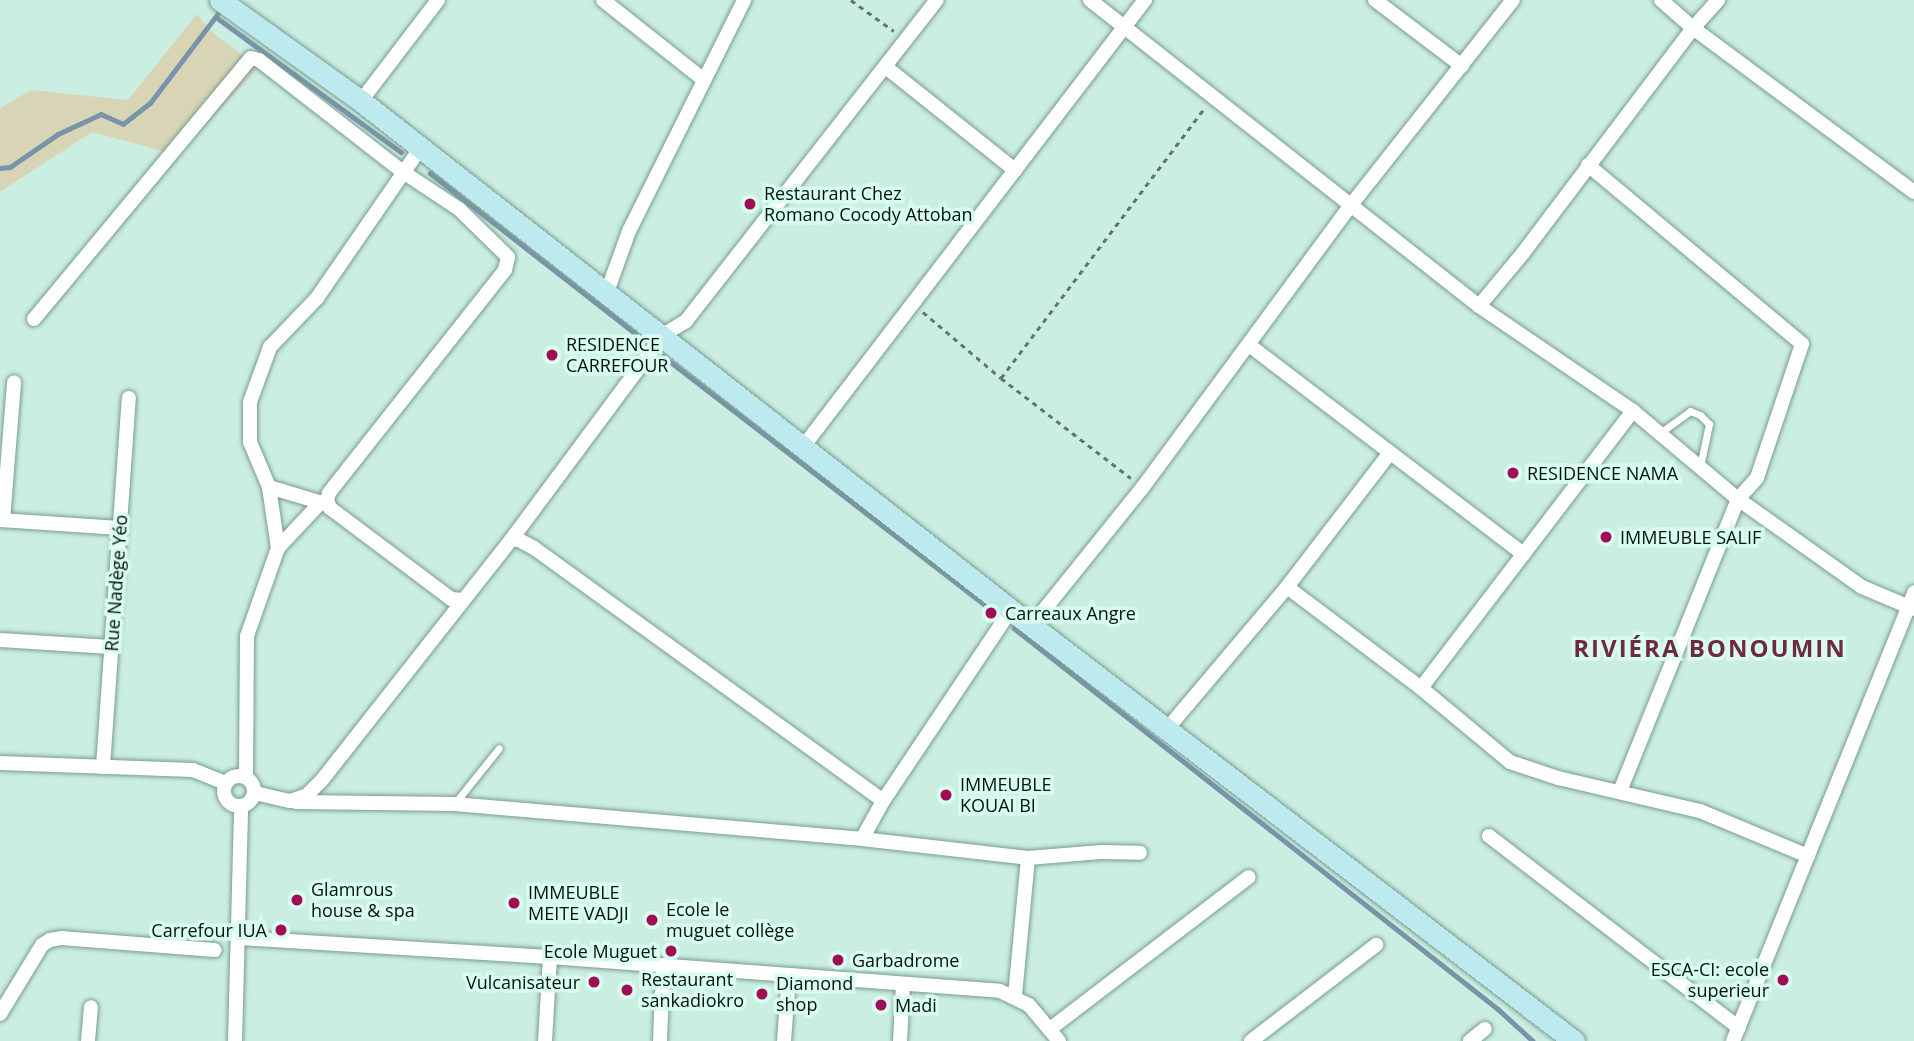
<!DOCTYPE html>
<html>
<head>
<meta charset="utf-8">
<style>
  body { margin:0 }
  #map { position:relative; width:1914px; height:1041px; overflow:hidden; background:#cbeee2; font-family:"Open Sans",sans-serif }
  div>[style] { position:absolute }
  .green>* { inset:0; background:#d7d5b6 }
  .stream>* { height:4.5px; margin:-2.25px; padding:0 2.25px; transform-origin:2.25px; border-radius:2.25px; background:#7894a8 }
  .path>* { height:2.5px; margin-top:-1.25px; transform-origin:0; background:repeating-linear-gradient(90deg,#617770 0 5px,transparent 0 10px) }
  .roads { filter:drop-shadow(0 0 2px #7a9c90) drop-shadow(0 0 2px #7a9c90) }
  .lane>* { height:7px; margin:-3.5px; padding:0 3.5px; transform-origin:3.5px; border-radius:3.5px; background:#fff }
  .street>* { height:14px; margin:-7px; padding:0 7px; transform-origin:7px; border-radius:7px; background:#fff }
  .street>.ring { margin:-7px; padding:0; box-sizing:content-box; background:none; border:14px solid #fff; border-radius:50% }
  .secondary>* { height:21px; margin:-10.5px; padding:0 10.5px; transform-origin:10.5px; border-radius:10.5px; background:#bceaee }
  .dots>* { width:19px; height:19px; translate:-50% -50%; box-sizing:border-box; border:4px solid #d8fcef; border-radius:50% }
  span { translate:-50% -50%; white-space:nowrap; text-align:center; line-height:1.15; -webkit-text-stroke:7px #d8fcef; paint-order:stroke }
  .poi-label { font-size:18px; color:#06120e }
  .left { translate:0 -50%; text-align:left }
  .right { translate:-100% -50%; text-align:right }
  .street-label { font-size:18px; color:#06120e }
  .district-label { font-size:24px; color:#6e2a42; font-weight:700; letter-spacing:2px }
</style>
</head>
<body>
<div id="map">
  <div class="green">
    <div style="clip-path:polygon(197px 14px,211px 31px,258px 68px,178px 155px,92px 132px,0 192px,0 108px,31px 90px,128px 100px)"></div>
  </div>
  <div class="stream">
    <div style="left:216px;top:17px;width:229px;rotate:36.1deg"></div>
    <div style="left:0;top:168px;width:10px;rotate:-6deg"></div>
    <div style="left:10px;top:167px;width:58px;rotate:-34.5deg"></div>
    <div style="left:58px;top:134px;width:47px;rotate:-24.9deg"></div>
    <div style="left:101px;top:114px;width:24px;rotate:24deg"></div>
    <div style="left:123px;top:124px;width:34px;rotate:-38deg"></div>
    <div style="left:150px;top:103px;width:114px;rotate:-52.8deg"></div>
    <div style="left:430px;top:173px;width:271px;rotate:38deg"></div>
    <div style="left:663px;top:356px;width:418px;rotate:37.7deg"></div>
    <div style="left:1014px;top:628px;width:616px;rotate:38.21deg"></div>
    <div style="left:1498px;top:1009px;width:47px;rotate:42.4deg"></div>
  </div>
  <div class="path">
    <div style="left:851px;top:0;width:53px;rotate:35.8deg"></div>
    <div style="left:923px;top:312px;width:102px;rotate:40.2deg"></div>
    <div style="left:1001px;top:378px;width:164px;rotate:37.6deg"></div>
    <div style="left:1001px;top:378px;width:337px;rotate:-53deg"></div>
  </div>
  <div class="roads">
    <div class="lane">
      <div style="left:1660px;top:433px;width:37px;rotate:-36deg"></div>
      <div style="left:1690px;top:411px;width:11px;rotate:22deg"></div>
      <div style="left:1700px;top:415px;width:13px;rotate:45deg"></div>
      <div style="left:1709px;top:424px;width:44px;rotate:101.8deg"></div>
      <div style="left:455px;top:803px;width:70px;rotate:-51.3deg"></div>
    </div>
    <div class="street">
      <div style="left:603px;top:0;width:129px;rotate:38.4deg"></div>
      <div style="left:1090px;top:0;width:495px;rotate:38.2deg"></div>
      <div style="left:1479px;top:306px;width:186px;rotate:34.3deg"></div>
      <div style="left:1633px;top:411px;width:137px;rotate:40deg"></div>
      <div style="left:1738px;top:499px;width:152px;rotate:35.4deg"></div>
      <div style="left:1862px;top:587px;width:56px;rotate:22.9deg"></div>
      <div style="left:1375px;top:0;width:109px;rotate:37.2deg"></div>
      <div style="left:1661px;top:0;width:43px;rotate:41.2deg"></div>
      <div style="left:1693px;top:28px;width:275px;rotate:36.6deg"></div>
      <div style="left:887px;top:68px;width:164px;rotate:38.6deg"></div>
      <div style="left:361px;top:101px;width:127px;rotate:-52.7deg"></div>
      <div style="left:1588px;top:165px;width:279px;rotate:39.9deg"></div>
      <div style="left:1802px;top:344px;width:141px;rotate:108.6deg"></div>
      <div style="left:1757px;top:478px;width:28px;rotate:132deg"></div>
      <div style="left:1738px;top:499px;width:315px;rotate:112deg"></div>
      <div style="left:607px;top:292px;width:65px;rotate:-70.2deg"></div>
      <div style="left:629px;top:231px;width:258px;rotate:-63.5deg"></div>
      <div style="left:1479px;top:306px;width:69px;rotate:-50.3deg"></div>
      <div style="left:1523px;top:253px;width:282px;rotate:-52.9deg"></div>
      <div style="left:1693px;top:28px;width:38px;rotate:-48deg"></div>
      <div style="left:34px;top:319px;width:339px;rotate:-50.3deg"></div>
      <div style="left:251px;top:58px;width:8px;rotate:14deg"></div>
      <div style="left:259px;top:60px;width:182px;rotate:37.9deg"></div>
      <div style="left:403px;top:172px;width:67px;rotate:33.5deg"></div>
      <div style="left:459px;top:209px;width:69px;rotate:44.4deg"></div>
      <div style="left:508px;top:257px;width:13px;rotate:103deg"></div>
      <div style="left:505px;top:270px;width:284px;rotate:128.3deg"></div>
      <div style="left:329px;top:493px;width:7px;rotate:106deg"></div>
      <div style="left:327px;top:500px;width:9px;rotate:69deg"></div>
      <div style="left:330px;top:508px;width:151px;rotate:36.9deg"></div>
      <div style="left:451px;top:599px;width:12px;rotate:5deg"></div>
      <div style="left:1249px;top:345px;width:345px;rotate:37.3deg"></div>
      <div style="left:803px;top:447px;width:563px;rotate:-52.58deg"></div>
      <div style="left:269px;top:487px;width:59px;rotate:16.6deg"></div>
      <div style="left:0;top:520px;width:120px;rotate:3.8deg"></div>
      <div style="left:3px;top:520px;width:138px;rotate:-85.4deg"></div>
      <div style="left:511px;top:540px;width:8px"></div>
      <div style="left:519px;top:540px;width:17px;rotate:28deg"></div>
      <div style="left:534px;top:548px;width:431px;rotate:35.9deg"></div>
      <div style="left:278px;top:548px;width:63px;rotate:-46.9deg"></div>
      <div style="left:1287px;top:587px;width:168px;rotate:37deg"></div>
      <div style="left:1421px;top:688px;width:116px;rotate:39.7deg"></div>
      <div style="left:1510px;top:762px;width:51px;rotate:18.4deg"></div>
      <div style="left:1558px;top:778px;width:146px;rotate:13.1deg"></div>
      <div style="left:1700px;top:811px;width:117px;rotate:22.6deg"></div>
      <div style="left:1032px;top:625px;width:177px;rotate:-51.2deg"></div>
      <div style="left:1143px;top:487px;width:350px;rotate:-53.6deg"></div>
      <div style="left:1351px;top:205px;width:261px;rotate:-51.7deg"></div>
      <div style="left:0;top:640px;width:111px;rotate:3.6deg"></div>
      <div style="left:1421px;top:688px;width:349px;rotate:-52.6deg"></div>
      <div style="left:1167px;top:729px;width:186px;rotate:-49.8deg"></div>
      <div style="left:1287px;top:587px;width:169px;rotate:-52.5deg"></div>
      <div style="left:0;top:763px;width:193px;rotate:2.1deg"></div>
      <div style="left:193px;top:770px;width:35px;rotate:22deg"></div>
      <div style="left:103px;top:767px;width:370px;rotate:-86deg"></div>
      <div class="ring" style="left:224px;top:776px;width:16px;height:16px"></div>
      <div style="left:246px;top:776px;width:140px;rotate:-89.6deg"></div>
      <div style="left:247px;top:636px;width:93px;rotate:-70.6deg"></div>
      <div style="left:278px;top:548px;width:62px;rotate:-98.4deg"></div>
      <div style="left:269px;top:487px;width:49px;rotate:-112.9deg"></div>
      <div style="left:250px;top:442px;width:40px;rotate:-90deg"></div>
      <div style="left:250px;top:402px;width:59px;rotate:-70deg"></div>
      <div style="left:270px;top:347px;width:68px;rotate:-46.2deg"></div>
      <div style="left:317px;top:298px;width:183px;rotate:-55.4deg"></div>
      <div style="left:255px;top:793px;width:36px;rotate:13deg"></div>
      <div style="left:290px;top:801px;width:18px;rotate:-19deg"></div>
      <div style="left:307px;top:795px;width:21px;rotate:-45deg"></div>
      <div style="left:322px;top:780px;width:305px;rotate:-51.8deg"></div>
      <div style="left:511px;top:540px;width:255px;rotate:-53.4deg"></div>
      <div style="left:663px;top:335px;width:27px;rotate:-31deg"></div>
      <div style="left:686px;top:321px;width:407px;rotate:-52deg"></div>
      <div style="left:296px;top:802px;width:159px;rotate:0.7deg"></div>
      <div style="left:455px;top:804px;width:409px;rotate:4.9deg"></div>
      <div style="left:862px;top:839px;width:167px;rotate:6.5deg"></div>
      <div style="left:1028px;top:858px;width:139px;rotate:95.4deg"></div>
      <div style="left:1489px;top:836px;width:315px;rotate:37.5deg"></div>
      <div style="left:862px;top:839px;width:43px;rotate:-61.1deg"></div>
      <div style="left:883px;top:801px;width:230px;rotate:-56.2deg"></div>
      <div style="left:1028px;top:858px;width:73px;rotate:-4.7deg"></div>
      <div style="left:1101px;top:852px;width:39px;rotate:1deg"></div>
      <div style="left:239px;top:938px;width:312px;rotate:3.5deg"></div>
      <div style="left:550px;top:957px;width:451px;rotate:4.3deg"></div>
      <div style="left:1000px;top:991px;width:32px;rotate:26deg"></div>
      <div style="left:1029px;top:1005px;width:47px;rotate:50.2deg"></div>
      <div style="left:0;top:1014px;width:81px;rotate:-58.7deg"></div>
      <div style="left:42px;top:945px;width:9px;rotate:-32deg"></div>
      <div style="left:50px;top:940px;width:11px;rotate:-10deg"></div>
      <div style="left:61px;top:938px;width:154px;rotate:4.5deg"></div>
      <div style="left:1050px;top:1029px;width:250px;rotate:-37.4deg"></div>
      <div style="left:88px;top:1041px;width:34px;rotate:-85deg"></div>
      <div style="left:235px;top:1041px;width:234px;rotate:-88.5deg"></div>
      <div style="left:545px;top:1041px;width:84px;rotate:-86.6deg"></div>
      <div style="left:660px;top:1041px;width:76px;rotate:-87.7deg"></div>
      <div style="left:784px;top:1041px;width:65px;rotate:-85.6deg"></div>
      <div style="left:900px;top:1041px;width:55px;rotate:-86.9deg"></div>
      <div style="left:1251px;top:1041px;width:158px;rotate:-37.5deg"></div>
      <div style="left:1470px;top:1041px;width:19px;rotate:-39deg"></div>
      <div style="left:1733px;top:1041px;width:484px;rotate:-68deg"></div>
    </div>
    <div class="secondary">
      <div style="left:220px;top:0;width:173px;rotate:35.6deg"></div>
      <div style="left:361px;top:101px;width:826px;rotate:38.06deg"></div>
      <div style="left:1011px;top:610px;width:709px;rotate:37.44deg"></div>
    </div>
  </div>
  <div class="dots">
    <div style="left:750px;top:204px;background:#a00d54"></div>
    <div style="left:552px;top:355px;background:#a00d54"></div>
    <div style="left:1513px;top:473px;background:#a00d54"></div>
    <div style="left:1606px;top:537px;background:#a00d54"></div>
    <div style="left:991px;top:613px;background:#a00d54"></div>
    <div style="left:946px;top:795px;background:#a00d54"></div>
    <div style="left:297px;top:900px;background:#a00d54"></div>
    <div style="left:514px;top:903px;background:#a00d54"></div>
    <div style="left:652px;top:920px;background:#a00d54"></div>
    <div style="left:281px;top:930px;background:#a00d54"></div>
    <div style="left:671px;top:951px;background:#a00d54"></div>
    <div style="left:838px;top:960px;background:#a00d54"></div>
    <div style="left:1783px;top:980px;background:#a00d54"></div>
    <div style="left:594px;top:982px;background:#a00d54"></div>
    <div style="left:627px;top:990px;background:#a00d54"></div>
    <div style="left:762px;top:994px;background:#a00d54"></div>
    <div style="left:881px;top:1005px;background:#a00d54"></div>
  </div>
  <div class="poi-label">
    <span class="left" style="left:764px;top:204px">Restaurant Chez<br>Romano Cocody Attoban</span>
    <span class="left" style="left:566px;top:355px">RESIDENCE<br>CARREFOUR</span>
    <span class="left" style="left:1527px;top:473px">RESIDENCE NAMA</span>
    <span class="left" style="left:1620px;top:537px">IMMEUBLE SALIF</span>
    <span class="left" style="left:1005px;top:613px">Carreaux Angre</span>
    <span class="left" style="left:960px;top:795px">IMMEUBLE<br>KOUAI BI</span>
    <span class="left" style="left:311px;top:900px">Glamrous<br>house &amp; spa</span>
    <span class="left" style="left:528px;top:903px">IMMEUBLE<br>MEITE VADJI</span>
    <span class="left" style="left:666px;top:920px">Ecole le<br>muguet collège</span>
    <span class="right" style="left:267px;top:930px">Carrefour IUA</span>
    <span class="right" style="left:657px;top:951px">Ecole Muguet</span>
    <span class="left" style="left:852px;top:960px">Garbadrome</span>
    <span class="right" style="left:1769px;top:980px">ESCA-CI: ecole<br>superieur</span>
    <span class="left" style="left:641px;top:990px">Restaurant<br>sankadiokro</span>
    <span class="right" style="left:580px;top:982px">Vulcanisateur</span>
    <span class="left" style="left:776px;top:994px">Diamond<br>shop</span>
    <span class="left" style="left:895px;top:1005px">Madi</span>
  </div>
  <div class="street-label">
    <span style="left:116px;top:583px;rotate:-86deg">Rue Nadège Yéo</span>
  </div>
  <div class="district-label">
    <span style="left:1710px;top:648px">RIVIÉRA BONOUMIN</span>
  </div>
</div>
</body>
</html>
